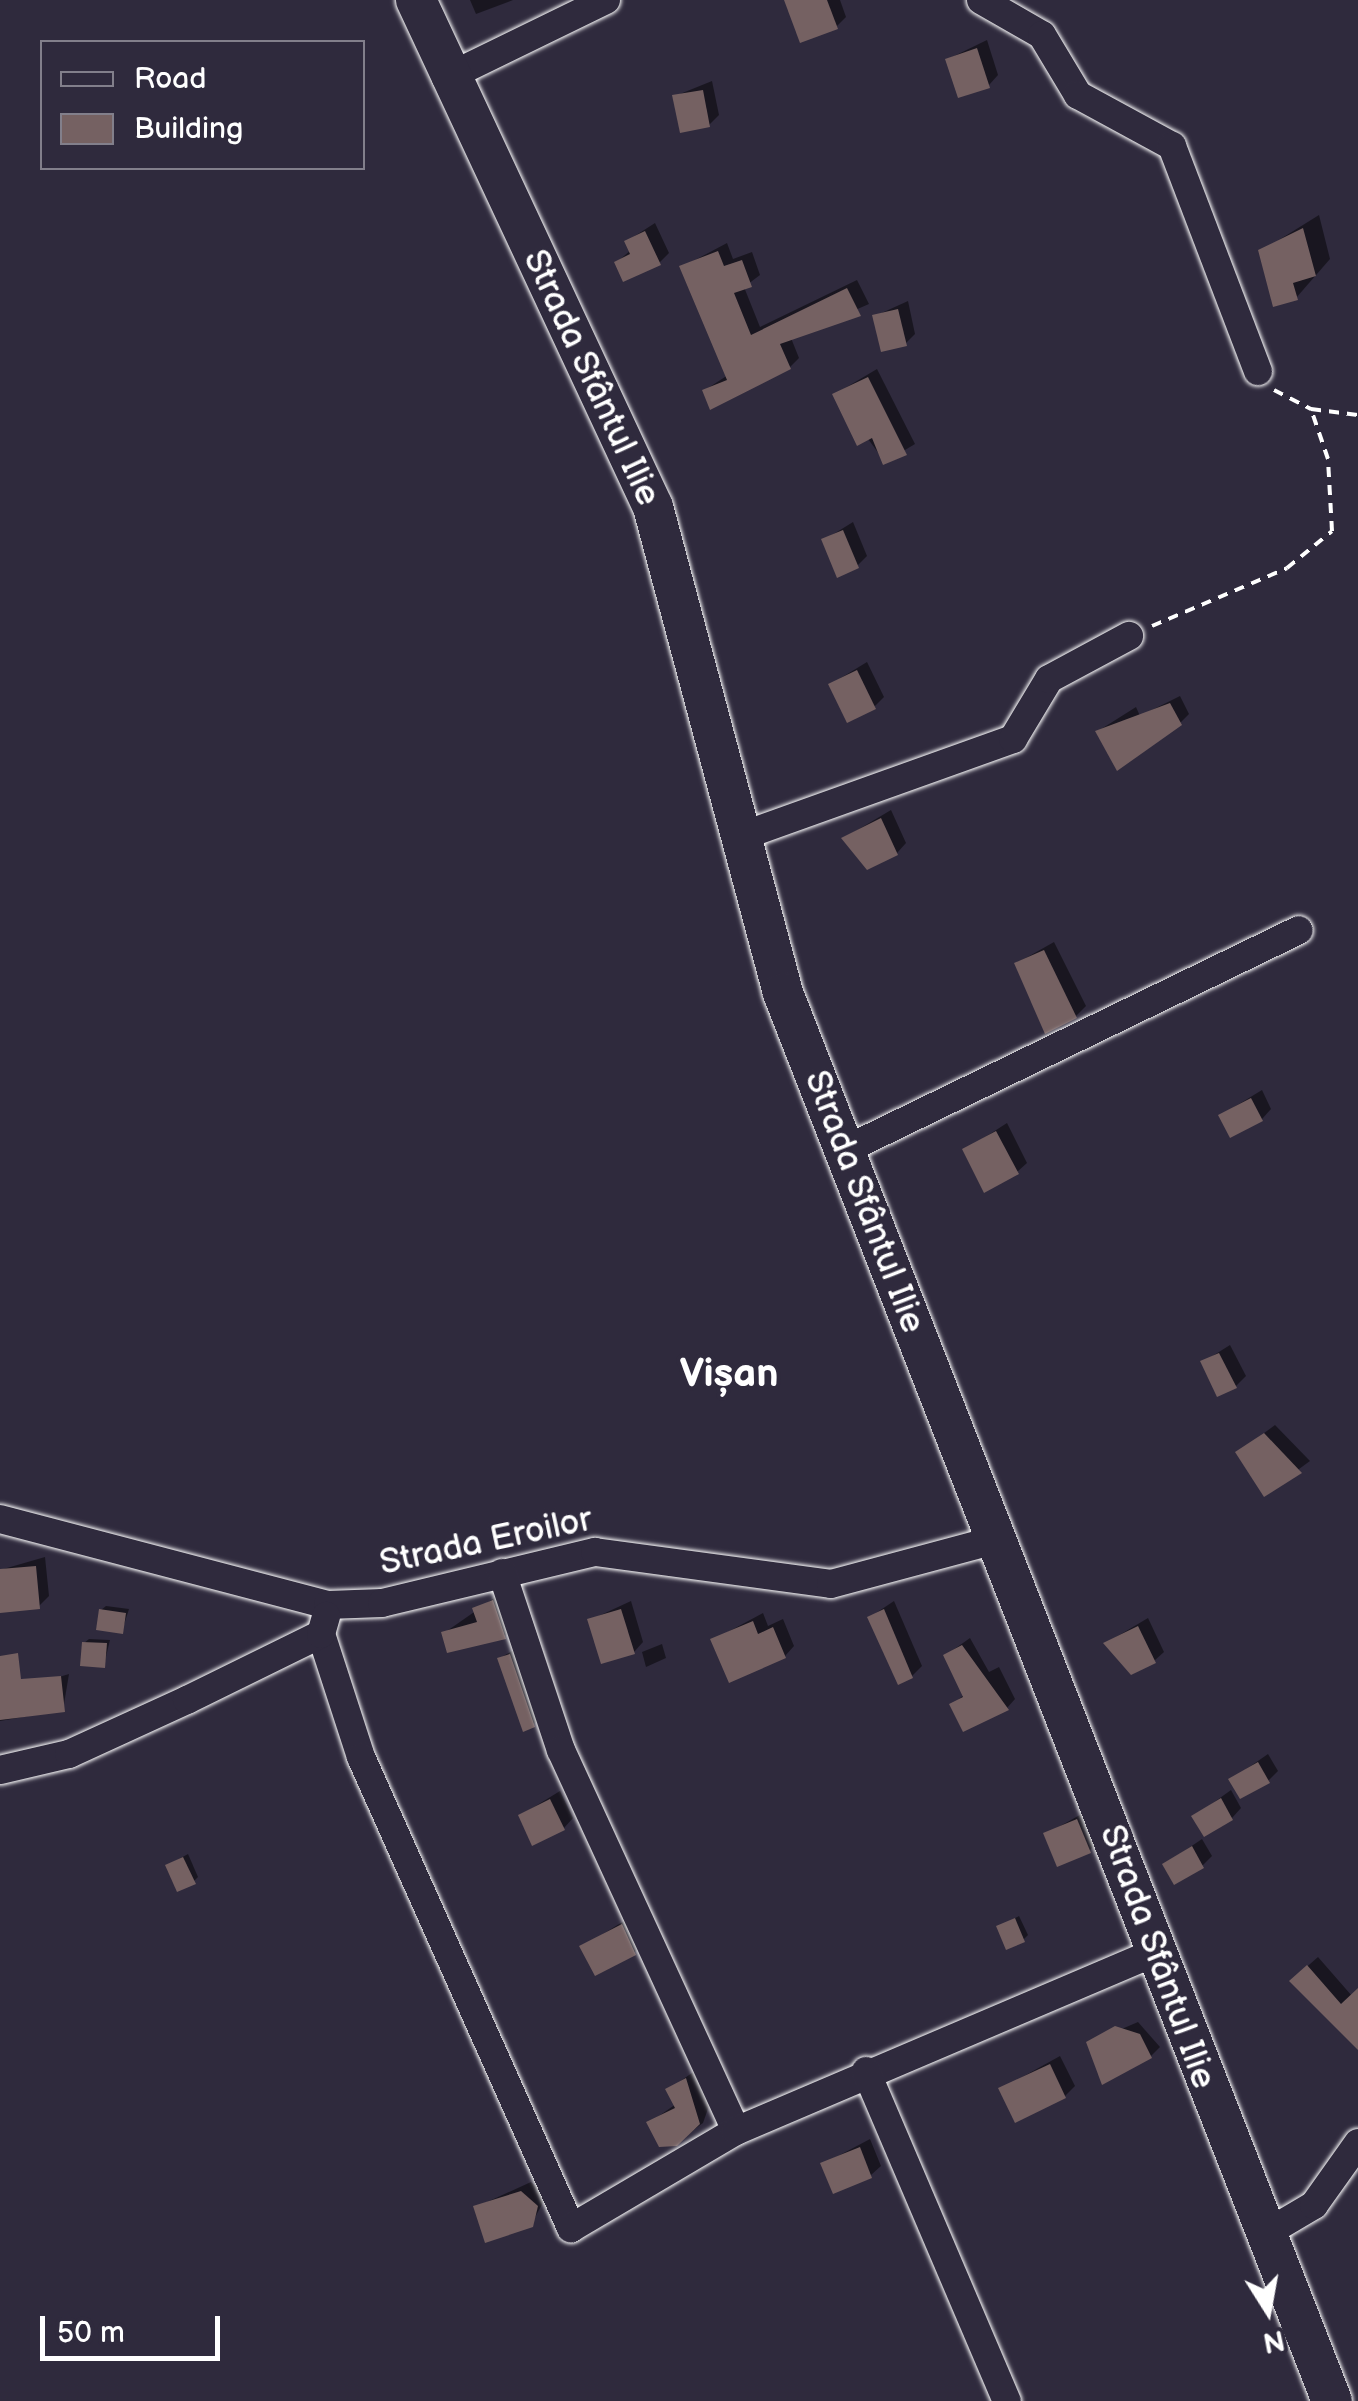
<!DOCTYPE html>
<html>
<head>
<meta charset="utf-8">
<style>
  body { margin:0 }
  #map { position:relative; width:1358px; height:2401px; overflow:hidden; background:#2f2a3d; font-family:"Balsamiq Sans",sans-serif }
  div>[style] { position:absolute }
  .shadow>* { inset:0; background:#0007 }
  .building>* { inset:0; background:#756162 }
  .path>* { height:4px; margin-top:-2px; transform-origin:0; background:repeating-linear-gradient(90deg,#fff 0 10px,transparent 0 18px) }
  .roads { filter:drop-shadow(0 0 2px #fff) drop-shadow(0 0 2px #fff) }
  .street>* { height:28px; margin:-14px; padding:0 14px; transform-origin:14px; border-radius:14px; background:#2f2a3d }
  .secondary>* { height:40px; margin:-20px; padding:0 20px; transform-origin:20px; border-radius:20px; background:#2f2a3d }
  span { translate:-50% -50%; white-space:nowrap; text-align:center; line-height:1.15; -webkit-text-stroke:8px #2f2a3d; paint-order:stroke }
  .street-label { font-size:35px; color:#fff }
  .quarter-label { font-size:40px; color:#fff; font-weight:700 }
  .legend { position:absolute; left:40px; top:40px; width:325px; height:130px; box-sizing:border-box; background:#2f2a3d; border:2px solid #827f8b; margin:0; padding:12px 18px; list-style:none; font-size:30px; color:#fff }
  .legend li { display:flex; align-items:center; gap:20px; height:50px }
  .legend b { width:50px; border:2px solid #827f8b }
  .north { position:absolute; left:1218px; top:2261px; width:100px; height:100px; -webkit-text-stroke:8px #2f2a3d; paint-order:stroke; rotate:169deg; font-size:28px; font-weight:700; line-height:40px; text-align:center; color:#fff }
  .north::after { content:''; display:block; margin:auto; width:35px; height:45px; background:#fff; clip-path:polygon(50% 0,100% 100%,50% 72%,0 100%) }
  .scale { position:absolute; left:40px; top:2316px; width:180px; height:45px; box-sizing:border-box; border:5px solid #fff; border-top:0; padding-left:12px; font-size:30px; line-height:35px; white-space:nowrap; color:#fff; -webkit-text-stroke:8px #2f2a3d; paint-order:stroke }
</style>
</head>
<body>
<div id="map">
  <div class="shadow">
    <div style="clip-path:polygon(470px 0,513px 0,476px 14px)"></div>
    <div style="clip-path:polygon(789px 0,840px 0,846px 17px,837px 26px)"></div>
    <div style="clip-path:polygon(987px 40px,998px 75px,989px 85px,948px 59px)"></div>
    <div style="clip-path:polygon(712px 81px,719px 115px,709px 125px,675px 96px)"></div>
    <div style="clip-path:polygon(1319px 215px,1330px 259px,1296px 298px,1261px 251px)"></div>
    <div style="clip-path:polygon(655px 223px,669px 253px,659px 263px,617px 262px,631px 250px,627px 241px)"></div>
    <div style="clip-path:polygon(727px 243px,733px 259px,752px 252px,760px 275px,744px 287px,760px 327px,857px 280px,869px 304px,791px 338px,799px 358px,790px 367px,705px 390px,728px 375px,682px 267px)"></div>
    <div style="clip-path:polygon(908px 301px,915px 334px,905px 344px,875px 316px)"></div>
    <div style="clip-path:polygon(877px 369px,915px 444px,885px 462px,835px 394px)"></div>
    <div style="clip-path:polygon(853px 522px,867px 556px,857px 566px,824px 540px)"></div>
    <div style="clip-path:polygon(867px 662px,884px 697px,874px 707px,831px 684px)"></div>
    <div style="clip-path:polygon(1180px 696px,1189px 714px,1180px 723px,1098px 731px,1136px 707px,1140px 716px)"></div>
    <div style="clip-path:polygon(891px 810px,906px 843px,897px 853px,844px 838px)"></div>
    <div style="clip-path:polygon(1054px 942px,1086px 1006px,1076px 1016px,1017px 963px)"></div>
    <div style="clip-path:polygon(1262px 1090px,1271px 1109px,1262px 1119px,1221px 1115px)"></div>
    <div style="clip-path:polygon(1007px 1123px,1027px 1163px,1017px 1172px,965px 1150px)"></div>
    <div style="clip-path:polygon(1230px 1345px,1246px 1376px,1236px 1386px,1203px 1362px)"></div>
    <div style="clip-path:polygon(1275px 1425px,1310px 1461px,1265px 1494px,1238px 1452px)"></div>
    <div style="clip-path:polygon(45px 1557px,49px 1596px,39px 1606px,0 1570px)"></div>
    <div style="clip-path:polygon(500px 1594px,512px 1629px,504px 1637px,444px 1633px)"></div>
    <div style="clip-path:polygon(631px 1601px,643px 1642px,634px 1652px,590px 1620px)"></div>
    <div style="clip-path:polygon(894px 1601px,922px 1666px,912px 1676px,870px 1617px)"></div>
    <div style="clip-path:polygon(106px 1606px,129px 1609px,122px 1631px,101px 1610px)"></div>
    <div style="clip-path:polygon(763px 1613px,768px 1626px,783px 1619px,794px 1646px,785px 1656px,713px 1640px)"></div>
    <div style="clip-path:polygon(1148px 1618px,1164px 1652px,1154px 1661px,1106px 1643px)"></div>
    <div style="clip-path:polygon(970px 1638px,989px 1672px,999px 1667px,1015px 1699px,1007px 1708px,952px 1705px,965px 1694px,946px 1655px)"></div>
    <div style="clip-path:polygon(89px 1639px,110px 1640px,104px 1665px,84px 1643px)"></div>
    <div style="clip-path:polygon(662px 1644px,666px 1658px,646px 1667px,642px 1652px)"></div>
    <div style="clip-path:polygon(519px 1647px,542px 1716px,533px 1725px,500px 1658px)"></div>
    <div style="clip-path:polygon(69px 1674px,63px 1710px,0 1721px,0 1695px)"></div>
    <div style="clip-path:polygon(1268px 1754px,1278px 1771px,1268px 1781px,1232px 1779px)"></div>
    <div style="clip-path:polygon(1231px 1790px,1241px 1808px,1232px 1818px,1195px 1816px)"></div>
    <div style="clip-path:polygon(560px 1791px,573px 1818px,564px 1828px,521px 1815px)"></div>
    <div style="clip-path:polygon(1087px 1811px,1099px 1841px,1089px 1851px,1046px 1834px)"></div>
    <div style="clip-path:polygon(1202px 1839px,1212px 1856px,1202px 1866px,1165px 1864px)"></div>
    <div style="clip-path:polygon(188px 1854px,198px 1877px,194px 1881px,168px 1865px)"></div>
    <div style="clip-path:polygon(632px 1916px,644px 1943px,634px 1953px,582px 1947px)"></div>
    <div style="clip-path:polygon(1019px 1916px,1028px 1935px,1023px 1940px,999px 1927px)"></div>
    <div style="clip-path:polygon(1318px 1957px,1352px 1996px,1358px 1991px,1358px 2039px,1302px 1971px)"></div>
    <div style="clip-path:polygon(1138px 2022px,1160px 2047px,1151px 2056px,1089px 2043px)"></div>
    <div style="clip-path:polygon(1060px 2056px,1075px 2086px,1065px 2096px,1001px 2089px)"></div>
    <div style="clip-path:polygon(696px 2070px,711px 2100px,703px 2123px,676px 2143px,649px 2123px,676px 2104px,668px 2090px)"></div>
    <div style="clip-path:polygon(870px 2139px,881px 2166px,871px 2175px,823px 2164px)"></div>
    <div style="clip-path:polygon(531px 2182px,547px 2195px,531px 2225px,476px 2207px)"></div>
  </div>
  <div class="building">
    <div style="clip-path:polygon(784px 0,827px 0,838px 29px,800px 43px)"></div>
    <div style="clip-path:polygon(977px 48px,990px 88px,958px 98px,945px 59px)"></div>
    <div style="clip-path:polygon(703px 90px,710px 127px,680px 133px,672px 95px)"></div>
    <div style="clip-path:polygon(1303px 228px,1316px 276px,1293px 283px,1298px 300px,1273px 307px,1258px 250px)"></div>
    <div style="clip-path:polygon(645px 231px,661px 265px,623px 282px,614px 262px,630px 254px,624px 241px)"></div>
    <div style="clip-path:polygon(718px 251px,724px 266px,742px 260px,752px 287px,734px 293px,751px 335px,847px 288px,861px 316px,780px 344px,791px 369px,710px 410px,702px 390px,727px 380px,679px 266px)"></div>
    <div style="clip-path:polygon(898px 309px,907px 346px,881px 352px,872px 315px)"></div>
    <div style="clip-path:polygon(868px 377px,907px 455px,883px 465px,872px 438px,857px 446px,832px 394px)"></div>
    <div style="clip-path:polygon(843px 530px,859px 568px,837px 578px,821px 539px)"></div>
    <div style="clip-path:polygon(857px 670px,876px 709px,847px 723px,828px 684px)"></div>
    <div style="clip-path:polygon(1170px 703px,1182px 725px,1117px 771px,1095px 731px)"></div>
    <div style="clip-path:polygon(881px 818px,898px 855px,867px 870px,841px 838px)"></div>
    <div style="clip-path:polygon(1044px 950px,1077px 1018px,1045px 1034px,1014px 963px)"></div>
    <div style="clip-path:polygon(1251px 1098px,1263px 1121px,1230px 1138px,1218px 1115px)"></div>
    <div style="clip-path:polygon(996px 1131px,1019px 1174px,984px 1193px,962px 1149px)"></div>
    <div style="clip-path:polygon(1219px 1353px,1237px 1388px,1217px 1397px,1200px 1361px)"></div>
    <div style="clip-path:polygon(1264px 1433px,1302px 1473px,1264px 1497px,1235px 1452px)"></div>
    <div style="clip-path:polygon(36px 1566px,40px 1609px,0 1613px,0 1569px)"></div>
    <div style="clip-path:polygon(493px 1600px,506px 1639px,447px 1653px,441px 1632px,477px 1622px,472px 1608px)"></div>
    <div style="clip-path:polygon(99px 1609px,126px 1613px,123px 1634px,96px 1630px)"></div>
    <div style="clip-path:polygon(621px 1609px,635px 1654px,601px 1664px,587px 1619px)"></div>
    <div style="clip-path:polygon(884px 1609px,913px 1678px,898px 1685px,867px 1617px)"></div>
    <div style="clip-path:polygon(753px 1621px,758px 1634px,773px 1627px,786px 1658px,729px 1683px,710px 1639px)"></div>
    <div style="clip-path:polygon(1138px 1626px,1156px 1663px,1131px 1675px,1103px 1643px)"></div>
    <div style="clip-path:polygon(82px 1642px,107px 1643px,105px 1668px,80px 1666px)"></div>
    <div style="clip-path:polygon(962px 1645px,1009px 1710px,963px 1732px,949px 1704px,963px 1697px,943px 1655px)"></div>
    <div style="clip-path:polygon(18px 1653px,21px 1679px,61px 1676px,65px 1712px,0 1720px,0 1656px)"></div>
    <div style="clip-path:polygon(510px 1654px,535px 1727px,523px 1732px,497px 1658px)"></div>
    <div style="clip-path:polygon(1258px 1762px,1270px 1783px,1240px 1799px,1228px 1779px)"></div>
    <div style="clip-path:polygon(1221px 1798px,1233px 1820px,1204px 1837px,1191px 1816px)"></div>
    <div style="clip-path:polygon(550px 1799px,565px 1830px,532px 1846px,518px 1815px)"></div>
    <div style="clip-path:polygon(1077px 1819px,1091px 1853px,1057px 1867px,1043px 1833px)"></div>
    <div style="clip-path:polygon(1192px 1846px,1204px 1868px,1174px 1885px,1162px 1864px)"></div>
    <div style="clip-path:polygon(183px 1857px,196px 1884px,177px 1892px,165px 1865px)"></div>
    <div style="clip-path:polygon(1015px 1918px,1025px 1942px,1006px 1950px,996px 1926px)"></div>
    <div style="clip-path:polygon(622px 1924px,636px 1955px,595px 1976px,579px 1946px)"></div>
    <div style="clip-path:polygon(1307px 1965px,1341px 2004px,1358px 1988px,1358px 2050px,1289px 1981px)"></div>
    <div style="clip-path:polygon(1115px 2026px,1140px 2034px,1152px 2058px,1102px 2085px,1086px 2042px)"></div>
    <div style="clip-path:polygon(1050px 2064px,1066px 2098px,1015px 2123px,998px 2088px)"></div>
    <div style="clip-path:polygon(686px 2078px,700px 2124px,677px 2146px,659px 2147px,646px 2122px,675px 2108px,665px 2089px)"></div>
    <div style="clip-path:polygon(860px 2147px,872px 2178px,833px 2194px,820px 2163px)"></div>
    <div style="clip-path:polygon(521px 2191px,538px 2206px,533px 2227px,485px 2243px,473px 2206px)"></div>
  </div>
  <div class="path">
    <div style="left:1274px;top:390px;width:42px;rotate:27.2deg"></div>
    <div style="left:1311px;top:409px;width:47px;rotate:7.3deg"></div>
    <div style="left:1152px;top:626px;width:147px;rotate:-23.2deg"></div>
    <div style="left:1287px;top:568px;width:58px;rotate:-39.4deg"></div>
    <div style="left:1332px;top:531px;width:72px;rotate:-93.2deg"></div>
    <div style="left:1328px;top:459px;width:53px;rotate:-108.8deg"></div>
  </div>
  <div class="roads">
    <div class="street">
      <div style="left:981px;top:0;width:70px;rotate:29.8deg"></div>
      <div style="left:1042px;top:35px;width:70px;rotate:59deg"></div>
      <div style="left:1078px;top:95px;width:107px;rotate:28.5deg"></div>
      <div style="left:1172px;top:146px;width:241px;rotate:69.1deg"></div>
      <div style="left:446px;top:78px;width:178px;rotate:-26deg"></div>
      <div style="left:742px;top:836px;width:288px;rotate:-19.7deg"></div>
      <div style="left:1013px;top:739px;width:70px;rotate:-59deg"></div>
      <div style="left:1049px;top:679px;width:91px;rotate:-28.3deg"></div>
      <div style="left:845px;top:1150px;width:504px;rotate:-25.85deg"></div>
      <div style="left:0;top:1519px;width:339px;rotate:14.7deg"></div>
      <div style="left:328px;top:1605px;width:54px;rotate:-2.1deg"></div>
      <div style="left:382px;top:1603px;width:219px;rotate:-13.5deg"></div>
      <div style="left:595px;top:1552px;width:238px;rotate:7.7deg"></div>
      <div style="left:831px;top:1584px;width:166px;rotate:-15deg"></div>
      <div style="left:502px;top:1573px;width:187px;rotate:71.6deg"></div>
      <div style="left:561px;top:1750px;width:419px;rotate:65.3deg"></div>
      <div style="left:321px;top:1634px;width:129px;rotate:72deg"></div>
      <div style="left:361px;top:1757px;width:516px;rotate:65.97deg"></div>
      <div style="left:571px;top:2228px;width:191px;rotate:-30.5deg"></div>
      <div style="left:736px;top:2131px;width:451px;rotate:-23.1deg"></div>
      <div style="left:0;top:1770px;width:71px;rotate:-13.1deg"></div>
      <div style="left:69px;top:1754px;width:130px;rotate:-24.6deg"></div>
      <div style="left:187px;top:1700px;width:149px;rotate:-26.2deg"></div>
      <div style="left:321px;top:1634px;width:19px;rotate:-74deg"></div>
      <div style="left:866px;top:2071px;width:359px;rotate:66.9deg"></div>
      <div style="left:1265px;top:2234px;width:57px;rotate:-30.6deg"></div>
      <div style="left:1314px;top:2205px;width:76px;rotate:-54.6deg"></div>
    </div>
    <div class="secondary">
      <div style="left:416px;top:0;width:560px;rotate:64.95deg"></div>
      <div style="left:653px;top:507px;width:503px;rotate:75.02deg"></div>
      <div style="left:783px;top:993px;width:1511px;rotate:68.7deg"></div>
    </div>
  </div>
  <div class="street-label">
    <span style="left:591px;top:378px;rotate:65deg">Strada Sfântul Ilie</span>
    <span style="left:864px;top:1202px;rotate:69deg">Strada Sfântul Ilie</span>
    <span style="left:486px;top:1542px;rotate:-12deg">Strada Eroilor</span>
    <span style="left:1157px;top:1957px;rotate:70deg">Strada Sfântul Ilie</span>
  </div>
  <div class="quarter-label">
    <span style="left:729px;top:1374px">Vișan</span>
  </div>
  <ul class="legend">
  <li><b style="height:12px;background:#2f2a3d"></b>Road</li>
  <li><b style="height:28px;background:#756162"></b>Building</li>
  </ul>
  <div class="north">N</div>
  <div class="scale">50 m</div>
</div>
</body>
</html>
